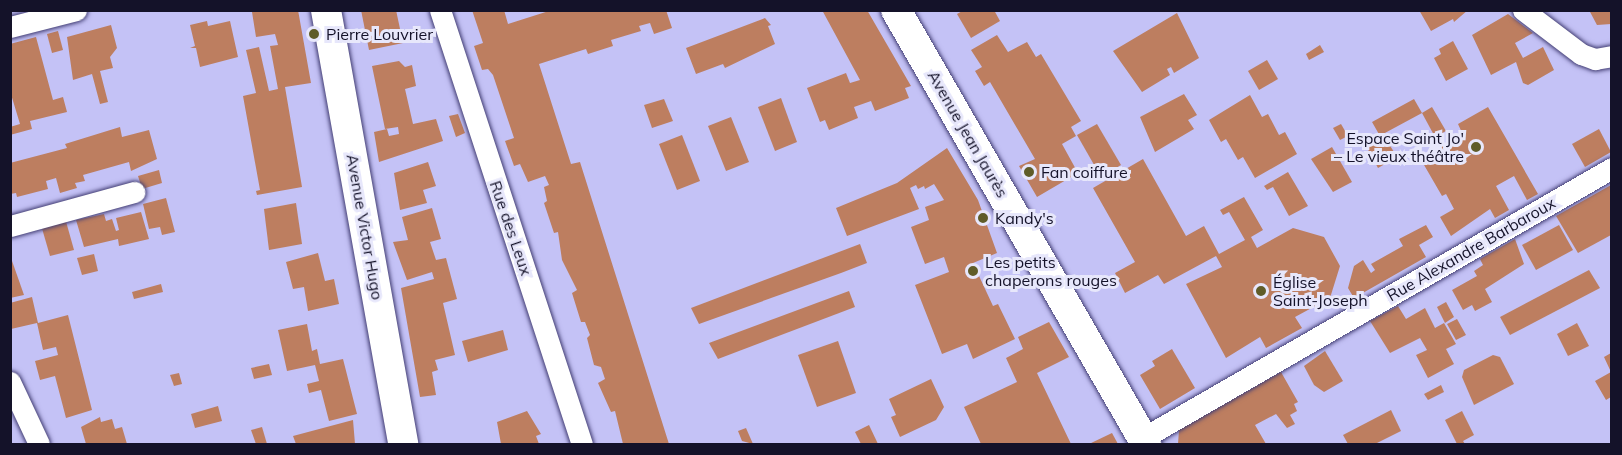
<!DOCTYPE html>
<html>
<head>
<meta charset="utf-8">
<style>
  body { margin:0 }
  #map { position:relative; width:1622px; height:455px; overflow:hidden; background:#c4c2f6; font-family:Mulish,sans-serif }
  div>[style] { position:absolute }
  .building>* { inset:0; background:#bd7e60 }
  .roads { filter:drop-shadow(0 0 2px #433e74) drop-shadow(0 0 2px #433e74) }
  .street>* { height:21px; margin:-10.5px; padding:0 10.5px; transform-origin:10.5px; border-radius:10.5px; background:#fff }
  .secondary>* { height:30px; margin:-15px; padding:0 15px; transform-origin:15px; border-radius:15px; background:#fff }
  .dots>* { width:16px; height:16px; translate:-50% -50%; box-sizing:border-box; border:3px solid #e7e7fb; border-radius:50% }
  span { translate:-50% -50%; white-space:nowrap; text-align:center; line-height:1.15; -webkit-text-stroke:6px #e7e7fb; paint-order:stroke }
  .poi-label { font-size:16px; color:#141229 }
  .left { translate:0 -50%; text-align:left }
  .right { translate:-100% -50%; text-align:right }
  .street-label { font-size:16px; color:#141229 }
  .frame { position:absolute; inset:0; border:12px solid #141229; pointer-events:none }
</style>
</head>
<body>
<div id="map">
  <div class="building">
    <div style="clip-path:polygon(261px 10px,298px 10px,311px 83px,285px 87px,302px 187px,257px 195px,256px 191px,260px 190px,243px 96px,256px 93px,246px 50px,259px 47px,269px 91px,278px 89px,270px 46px,278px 45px,275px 34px,256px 37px,252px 12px)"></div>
    <div style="clip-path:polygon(361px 10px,396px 10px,403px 43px,369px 50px)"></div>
    <div style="clip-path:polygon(472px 10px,504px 10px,508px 24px,552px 10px,666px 10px,672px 28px,654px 34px,650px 23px,639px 26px,641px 31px,611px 40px,613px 46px,588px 54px,586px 49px,539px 64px,571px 164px,580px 162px,669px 444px,623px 444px,615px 411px,611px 412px,598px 383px,605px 379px,601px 367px,594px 365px,587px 338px,590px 335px,585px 322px,581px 322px,572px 293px,577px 290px,562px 260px,558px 232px,554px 233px,544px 203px,547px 201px,544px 187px,549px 185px,545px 176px,528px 182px,520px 164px,514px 166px,505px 141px,514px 138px,493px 75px,488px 69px,482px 70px,474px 46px,483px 43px)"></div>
    <div style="clip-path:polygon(822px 10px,867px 10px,911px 86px,905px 88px,909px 98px,875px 111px,871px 101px,854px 107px,858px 118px,829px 130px,825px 120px,820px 122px,807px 88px,846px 73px,850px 83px,860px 80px)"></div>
    <div style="clip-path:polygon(964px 10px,994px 10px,1000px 21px,971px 38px,957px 14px)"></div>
    <div style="clip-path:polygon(1419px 10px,1468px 10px,1454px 22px,1453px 19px,1431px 31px)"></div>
    <div style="clip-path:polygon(1589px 10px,1611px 10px,1611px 24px,1597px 25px)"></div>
    <div style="clip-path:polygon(1177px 13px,1199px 58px,1174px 73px,1171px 67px,1167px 69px,1170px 75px,1142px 92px,1113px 51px)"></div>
    <div style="clip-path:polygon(1508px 14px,1533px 33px,1515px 43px,1523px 58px,1543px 47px,1554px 70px,1528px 85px,1523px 83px,1516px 62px,1491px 75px,1472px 35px)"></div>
    <div style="clip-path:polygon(765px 18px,771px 25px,768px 26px,775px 44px,725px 68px,723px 64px,696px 74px,686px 48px)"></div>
    <div style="clip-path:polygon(207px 21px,208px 26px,230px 21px,238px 57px,200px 67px,196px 48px,190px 48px,195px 46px,190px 25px)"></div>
    <div style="clip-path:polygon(111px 25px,117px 48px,110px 57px,113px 68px,100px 71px,108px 102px,100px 104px,92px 74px,73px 80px,67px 37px)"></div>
    <div style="clip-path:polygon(58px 31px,63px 50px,52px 53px,47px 34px)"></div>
    <div style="clip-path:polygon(997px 35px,1008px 52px,1027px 42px,1036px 57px,1041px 54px,1081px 121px,1071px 127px,1076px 136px,1062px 144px,1078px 173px,1037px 197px,1019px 166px,1035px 159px,990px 82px,984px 86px,975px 71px,982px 67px,971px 50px)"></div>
    <div style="clip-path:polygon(36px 37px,53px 100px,63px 97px,67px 112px,30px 121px,32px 129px,10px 135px,10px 127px,20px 124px,10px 91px,10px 44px)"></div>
    <div style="clip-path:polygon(1453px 41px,1468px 69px,1446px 81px,1434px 58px,1441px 54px,1439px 49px)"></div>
    <div style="clip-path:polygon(1320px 45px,1324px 52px,1309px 60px,1306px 54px)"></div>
    <div style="clip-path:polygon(1267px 60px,1278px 79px,1259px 90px,1248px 71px)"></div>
    <div style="clip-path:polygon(399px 61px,405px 67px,412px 65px,416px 86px,405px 89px,413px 124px,436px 119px,443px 141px,379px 162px,374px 132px,387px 129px,389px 136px,399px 134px,398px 127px,385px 129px,372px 66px)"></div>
    <div style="clip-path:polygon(1184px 94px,1197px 115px,1188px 120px,1194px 129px,1155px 152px,1140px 117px)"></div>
    <div style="clip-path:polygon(1250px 95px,1262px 117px,1268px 114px,1279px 135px,1285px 132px,1297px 154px,1255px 178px,1243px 157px,1238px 160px,1226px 139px,1221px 142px,1209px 120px)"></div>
    <div style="clip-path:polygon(781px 98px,797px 142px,775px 151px,758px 107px)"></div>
    <div style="clip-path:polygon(664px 99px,673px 121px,652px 128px,644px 105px)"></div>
    <div style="clip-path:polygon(1414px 99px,1422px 113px,1383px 134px,1397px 157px,1378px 168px,1365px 144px,1380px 136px,1372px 122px)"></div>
    <div style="clip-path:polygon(1432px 107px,1446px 131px,1435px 137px,1422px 113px)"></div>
    <div style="clip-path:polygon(1488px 107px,1538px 194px,1527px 200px,1514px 176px,1496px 186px,1509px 210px,1495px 218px,1490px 209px,1451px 236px,1440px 217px,1454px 209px,1446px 194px,1442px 196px,1420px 158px,1463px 135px,1458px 124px)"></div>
    <div style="clip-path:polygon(458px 114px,465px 133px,456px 137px,449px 116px)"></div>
    <div style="clip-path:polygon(731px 117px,749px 162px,726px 171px,708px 126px)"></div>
    <div style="clip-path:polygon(1097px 124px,1121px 165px,1101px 177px,1077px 135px)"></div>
    <div style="clip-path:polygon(1341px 124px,1348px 136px,1340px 140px,1333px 128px)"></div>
    <div style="clip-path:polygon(120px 127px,122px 137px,149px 130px,157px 159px,131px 171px,129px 162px,83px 175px,85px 181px,75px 183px,77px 188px,60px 193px,56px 178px,46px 181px,48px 189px,17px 197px,16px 193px,10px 194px,10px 163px,67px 148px,65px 144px)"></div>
    <div style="clip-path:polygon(1599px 129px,1611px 152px,1585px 167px,1572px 144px)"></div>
    <div style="clip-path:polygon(682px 135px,700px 181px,677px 190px,659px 144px)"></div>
    <div style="clip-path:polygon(1332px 147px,1352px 182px,1333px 192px,1311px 159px)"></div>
    <div style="clip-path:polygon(947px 148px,978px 200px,997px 253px,973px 263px,993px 306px,998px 304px,1015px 339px,973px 359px,967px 344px,942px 354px,915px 285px,949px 272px,944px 257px,925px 264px,911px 227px,929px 220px,925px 207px,944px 200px,934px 184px,925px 189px,924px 186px,918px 189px,916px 185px,910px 188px,919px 209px,847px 236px,836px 208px,897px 183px)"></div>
    <div style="clip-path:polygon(1143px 159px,1186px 236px,1204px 226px,1219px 254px,1245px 240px,1229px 212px,1223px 215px,1220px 210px,1244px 197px,1263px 230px,1251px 237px,1257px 248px,1293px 228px,1324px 237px,1340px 266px,1330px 298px,1295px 317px,1302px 328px,1266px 348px,1260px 337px,1226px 358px,1186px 284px,1222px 267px,1216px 256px,1164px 284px,1158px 275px,1125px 293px,1115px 273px,1135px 262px,1093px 188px)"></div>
    <div style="clip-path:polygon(428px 162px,436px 186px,423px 190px,427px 203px,400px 210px,394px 173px)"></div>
    <div style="clip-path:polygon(159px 170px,162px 183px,142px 189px,138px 176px)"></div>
    <div style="clip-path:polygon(1288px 172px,1308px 206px,1289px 216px,1273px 187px,1267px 190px,1264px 186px)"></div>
    <div style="clip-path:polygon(1611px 185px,1611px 235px,1578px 253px,1556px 216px)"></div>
    <div style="clip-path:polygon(166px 198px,175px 232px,162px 235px,160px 227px,149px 229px,143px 204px)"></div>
    <div style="clip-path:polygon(296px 203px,302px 244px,269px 250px,264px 209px)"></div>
    <div style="clip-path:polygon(432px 208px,441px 239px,430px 242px,436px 260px,446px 258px,457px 299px,443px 303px,455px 355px,435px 360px,438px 370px,432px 372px,436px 395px,420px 397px,401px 288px,434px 279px,432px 272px,407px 280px,393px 242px,408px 240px,402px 217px)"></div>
    <div style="clip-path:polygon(141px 212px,149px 239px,119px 246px,118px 239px,84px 247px,76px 220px,104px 214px,106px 221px,112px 219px,116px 231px,119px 230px,116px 218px)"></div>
    <div style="clip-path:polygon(65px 218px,74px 250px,50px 256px,41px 225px)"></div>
    <div style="clip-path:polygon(1426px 225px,1433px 237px,1419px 245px,1426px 257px,1354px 298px,1348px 288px,1354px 266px,1363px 260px,1371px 273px,1375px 270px,1371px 264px,1403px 246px,1399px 239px)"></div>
    <div style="clip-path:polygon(1559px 225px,1573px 250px,1536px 270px,1522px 245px)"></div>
    <div style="clip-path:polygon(1515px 239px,1524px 264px,1485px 289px,1492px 302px,1475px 311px,1472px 305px,1463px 310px,1452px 290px,1477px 276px,1474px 271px,1483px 265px,1480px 259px)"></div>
    <div style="clip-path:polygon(860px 244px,867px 263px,841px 273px,699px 324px,691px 308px)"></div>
    <div style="clip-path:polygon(318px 253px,325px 281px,334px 279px,339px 304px,308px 311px,304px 287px,293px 289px,286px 262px)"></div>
    <div style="clip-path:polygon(94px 254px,98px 271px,82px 275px,77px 258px)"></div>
    <div style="clip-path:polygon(11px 258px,24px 295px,10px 298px,10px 258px)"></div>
    <div style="clip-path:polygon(1589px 270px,1600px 288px,1510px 335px,1500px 317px)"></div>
    <div style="clip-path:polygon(161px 284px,163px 292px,134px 299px,132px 292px)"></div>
    <div style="clip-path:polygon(849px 291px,855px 307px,718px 359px,709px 343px)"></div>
    <div style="clip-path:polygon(32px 297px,38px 323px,68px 315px,92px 410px,66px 418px,55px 376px,40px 380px,35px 361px,58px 355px,56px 347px,43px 350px,37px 323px,11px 329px,10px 303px)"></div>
    <div style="clip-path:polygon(1446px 302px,1454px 317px,1445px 323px,1437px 307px)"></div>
    <div style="clip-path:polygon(1398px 306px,1406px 319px,1425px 308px,1435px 328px,1444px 323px,1456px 344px,1446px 349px,1454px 364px,1428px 378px,1416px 355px,1427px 350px,1420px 338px,1390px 353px,1370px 321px)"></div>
    <div style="clip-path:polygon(1457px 319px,1466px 335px,1456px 340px,1447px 324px)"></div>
    <div style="clip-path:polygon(1049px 322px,1069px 357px,1037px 373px,1071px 444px,981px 444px,964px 407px,1017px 382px,1006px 358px,1023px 349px,1018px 337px)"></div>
    <div style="clip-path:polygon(1577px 323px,1589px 346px,1568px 356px,1557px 334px)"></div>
    <div style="clip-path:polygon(307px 324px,312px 351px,317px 349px,320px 364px,343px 359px,357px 414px,329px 421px,321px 390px,309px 393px,307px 384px,319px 381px,315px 365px,287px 371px,278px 330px)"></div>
    <div style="clip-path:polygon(503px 330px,508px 350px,468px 362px,462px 341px)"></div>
    <div style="clip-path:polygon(838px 341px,856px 393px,817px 407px,798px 355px)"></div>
    <div style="clip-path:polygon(1172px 349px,1195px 388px,1160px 409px,1140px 375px,1155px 366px,1152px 361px)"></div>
    <div style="clip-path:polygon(1325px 351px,1343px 381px,1324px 392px,1314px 385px,1304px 366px)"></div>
    <div style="clip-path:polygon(1611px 353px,1611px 397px,1606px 400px,1595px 381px,1611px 372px,1604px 357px)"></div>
    <div style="clip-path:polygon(1493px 355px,1500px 357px,1514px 384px,1474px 405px,1462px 377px,1464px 370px)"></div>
    <div style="clip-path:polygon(269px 364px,272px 375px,254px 379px,251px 368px)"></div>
    <div style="clip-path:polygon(1281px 372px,1298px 402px,1294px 404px,1297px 411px,1290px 415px,1295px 424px,1287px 428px,1276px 414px,1255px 425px,1266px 444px,1178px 444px,1179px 430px)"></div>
    <div style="clip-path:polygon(179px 373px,182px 384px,174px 386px,170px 375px)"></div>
    <div style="clip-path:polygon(931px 379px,944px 407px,936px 420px,900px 437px,891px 417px,896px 415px,889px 399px)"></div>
    <div style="clip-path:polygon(1441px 385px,1444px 392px,1428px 400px,1424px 394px)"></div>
    <div style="clip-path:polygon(218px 406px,222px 421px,195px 428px,191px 414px)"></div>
    <div style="clip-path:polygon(1391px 410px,1401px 431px,1375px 444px,1348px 444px,1343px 435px)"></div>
    <div style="clip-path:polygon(527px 411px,541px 434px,536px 436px,539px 444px,501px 444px,497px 422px)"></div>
    <div style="clip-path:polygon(1462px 411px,1474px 435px,1463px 441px,1465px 444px,1457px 444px,1445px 420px)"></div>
    <div style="clip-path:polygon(100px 417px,101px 422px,112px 419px,115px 429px,122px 427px,127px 444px,86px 444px,81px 427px)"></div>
    <div style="clip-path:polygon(353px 420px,355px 444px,296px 444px,293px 436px)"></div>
    <div style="clip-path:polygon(869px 425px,878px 444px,861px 444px,855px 432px)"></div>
    <div style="clip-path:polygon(262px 427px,267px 444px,256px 444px,251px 430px)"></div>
    <div style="clip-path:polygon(746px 428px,753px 444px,742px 441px,738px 431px)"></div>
    <div style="clip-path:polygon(1112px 433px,1118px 444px,1089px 444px)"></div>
  </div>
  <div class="roads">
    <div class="street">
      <div style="left:440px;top:10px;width:457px;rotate:71.9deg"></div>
      <div style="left:1523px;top:10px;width:73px;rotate:37.2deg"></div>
      <div style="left:1581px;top:54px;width:15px;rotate:20deg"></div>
      <div style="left:1595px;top:59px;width:17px;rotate:-10deg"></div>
      <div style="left:10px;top:27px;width:68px;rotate:-14.4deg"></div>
      <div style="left:10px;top:226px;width:129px;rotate:-15.3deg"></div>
      <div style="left:10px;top:382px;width:68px;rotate:64.9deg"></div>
      <div style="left:1143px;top:438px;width:541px;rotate:-29.93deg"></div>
    </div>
    <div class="secondary">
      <div style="left:326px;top:10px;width:441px;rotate:79.9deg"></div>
      <div style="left:896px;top:10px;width:501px;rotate:60.06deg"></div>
    </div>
  </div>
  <div class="dots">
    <div style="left:314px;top:34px;background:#5f5c29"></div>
    <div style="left:1476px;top:147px;background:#5f5c29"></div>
    <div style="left:1029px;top:172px;background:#5f5c29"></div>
    <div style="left:983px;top:218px;background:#5f5c29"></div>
    <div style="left:973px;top:271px;background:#5f5c29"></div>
    <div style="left:1261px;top:291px;background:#5f5c29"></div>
  </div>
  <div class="poi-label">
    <span class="left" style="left:326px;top:34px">Pierre Louvrier</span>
    <span class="right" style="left:1464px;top:147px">Espace Saint Jo'<br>– Le vieux théâtre</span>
    <span class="left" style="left:1041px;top:172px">Fan coiffure</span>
    <span class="left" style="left:995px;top:218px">Kandy's</span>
    <span class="left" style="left:985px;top:271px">Les petits<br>chaperons rouges</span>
    <span class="left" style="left:1273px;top:291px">Église<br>Saint-Joseph</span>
  </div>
  <div class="street-label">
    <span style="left:968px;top:134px;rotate:60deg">Avenue Jean Jaurès</span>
    <span style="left:365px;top:227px;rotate:80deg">Avenue Victor Hugo</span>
    <span style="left:511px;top:228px;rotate:71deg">Rue des Leux</span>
    <span style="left:1471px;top:249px;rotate:-30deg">Rue Alexandre Barbaroux</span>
  </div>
  <div class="frame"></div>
</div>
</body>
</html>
